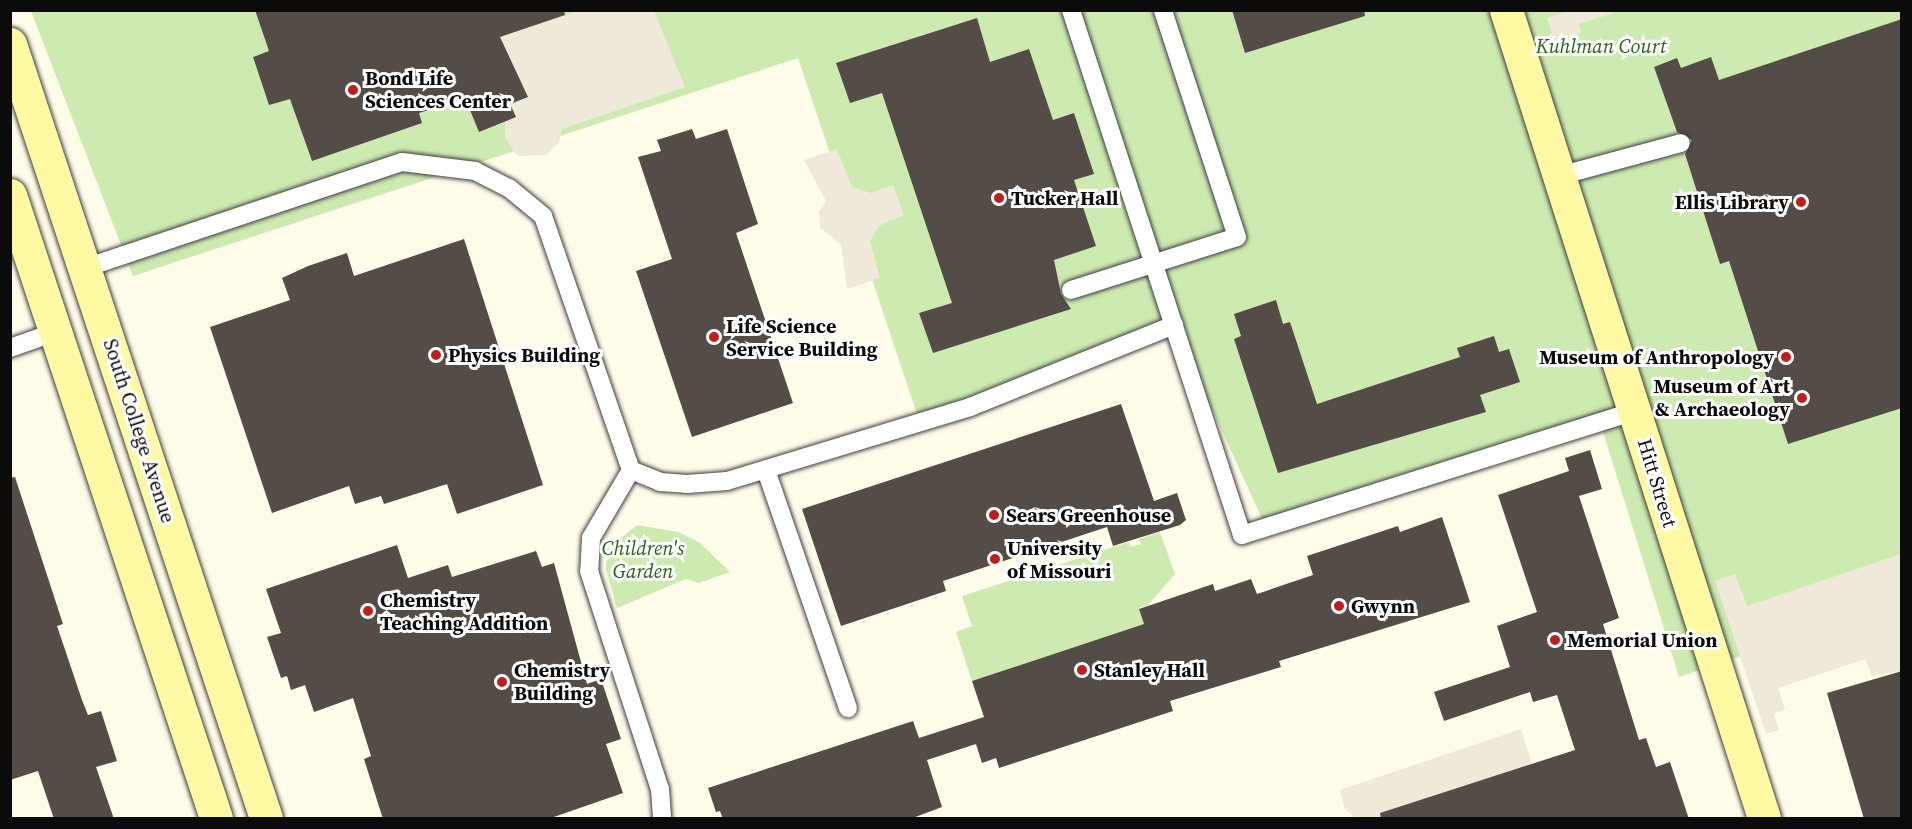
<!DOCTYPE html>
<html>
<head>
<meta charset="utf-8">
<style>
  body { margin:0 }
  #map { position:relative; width:1912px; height:829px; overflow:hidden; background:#fffce9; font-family:"Source Serif 4",serif }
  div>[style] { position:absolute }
  .green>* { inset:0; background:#cdebb1 }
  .plaza>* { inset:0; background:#eee9d9 }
  .building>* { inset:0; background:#544c47 }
  .roads { filter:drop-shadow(0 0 2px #3e3e3e) drop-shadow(0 0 2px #3e3e3e) }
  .lane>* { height:18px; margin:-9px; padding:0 9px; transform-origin:9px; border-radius:9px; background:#fff }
  .secondary>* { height:33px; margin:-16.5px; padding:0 16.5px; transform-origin:16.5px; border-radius:16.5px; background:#fff9a4 }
  .dots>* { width:16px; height:16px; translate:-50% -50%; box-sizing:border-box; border:3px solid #fff; border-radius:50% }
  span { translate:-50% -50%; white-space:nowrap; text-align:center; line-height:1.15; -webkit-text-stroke:6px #fff; paint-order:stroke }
  .park-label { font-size:20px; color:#256618; font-style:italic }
  .poi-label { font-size:20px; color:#0b0b0b; font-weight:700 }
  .left { translate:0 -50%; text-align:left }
  .right { translate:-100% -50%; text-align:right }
  .street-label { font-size:20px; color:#0b0b0b }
  .frame { position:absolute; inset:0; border:12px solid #0b0b0b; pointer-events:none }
</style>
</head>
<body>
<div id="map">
  <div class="green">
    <div style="clip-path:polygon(31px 11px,1901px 11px,1901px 602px,1679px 677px,1600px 422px,1262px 519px,1174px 325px,920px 423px,798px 58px,133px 276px)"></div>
    <div style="clip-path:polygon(637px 525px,678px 532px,699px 542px,730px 572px,699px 583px,686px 579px,617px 608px,606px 569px,607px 549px)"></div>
    <div style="clip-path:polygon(1160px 532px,1175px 574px,1148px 605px,1139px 608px,1144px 624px,972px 681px,956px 632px,972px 626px,962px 596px,1129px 542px,1131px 547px,1141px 544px,1139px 539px)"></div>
  </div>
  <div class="plaza">
    <div style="clip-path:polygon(578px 11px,654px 11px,685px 87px,562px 129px,559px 142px,546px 155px,517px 156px,505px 137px,505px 122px,516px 117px,511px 104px,528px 97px,500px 37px)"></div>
    <div style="clip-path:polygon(1568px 11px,1568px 10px,1620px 11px,1579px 24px,1581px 33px,1565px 38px,1564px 47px,1557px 49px,1547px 18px)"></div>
    <div style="clip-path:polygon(837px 149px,852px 187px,871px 193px,893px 185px,904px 215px,879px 226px,870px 241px,880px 278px,847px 289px,841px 244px,820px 228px,819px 212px,826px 201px,804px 160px)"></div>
    <div style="clip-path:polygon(1901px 554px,1901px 671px,1872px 676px,1865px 659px,1778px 688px,1785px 709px,1774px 714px,1779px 730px,1766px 734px,1715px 581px,1735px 574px,1747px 606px)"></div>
    <div style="clip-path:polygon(1521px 729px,1532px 764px,1416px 818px,1355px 818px,1345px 809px,1340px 790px)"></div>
  </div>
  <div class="building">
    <div style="clip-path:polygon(255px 10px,564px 10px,565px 15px,500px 37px,528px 97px,510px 104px,516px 117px,479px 132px,465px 98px,419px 113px,422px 123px,312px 161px,290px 99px,269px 105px,253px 57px,269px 51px)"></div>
    <div style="clip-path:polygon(1232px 10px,1364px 10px,1365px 16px,1245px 53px)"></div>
    <div style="clip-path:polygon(977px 18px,990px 62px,1029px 49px,1053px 120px,1074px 113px,1094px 174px,1074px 180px,1096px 246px,1054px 260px,1061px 294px,1071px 309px,933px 353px,919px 313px,952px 303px,882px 93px,850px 103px,836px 63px)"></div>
    <div style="clip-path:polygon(1902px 19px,1902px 408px,1788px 444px,1729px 261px,1720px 264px,1685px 154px,1692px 140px,1677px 132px,1654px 67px,1677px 58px,1681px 68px,1711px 57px,1719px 80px)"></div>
    <div style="clip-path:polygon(692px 129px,696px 139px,727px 129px,758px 224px,736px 233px,793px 403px,692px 437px,636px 271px,672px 259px,638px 157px,661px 151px,657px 140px)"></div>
    <div style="clip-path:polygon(464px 239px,543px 485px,457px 514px,447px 484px,384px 504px,381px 496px,355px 504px,349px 486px,272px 513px,210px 327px,290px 300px,282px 278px,308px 266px,347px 253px,354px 276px)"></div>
    <div style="clip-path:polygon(1276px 300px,1283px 324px,1290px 322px,1317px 404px,1460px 357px,1457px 348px,1494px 336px,1499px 352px,1509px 349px,1520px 382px,1480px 395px,1486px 412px,1278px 473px,1234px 339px,1241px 336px,1234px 314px)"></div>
    <div style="clip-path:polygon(1121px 404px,1154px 501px,1177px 493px,1186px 520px,1180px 525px,1113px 546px,1107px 527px,943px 581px,946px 591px,841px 626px,802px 509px)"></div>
    <div style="clip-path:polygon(1590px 450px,1602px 489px,1579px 496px,1619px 618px,1603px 624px,1639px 740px,1646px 738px,1656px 767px,1670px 762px,1689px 819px,1381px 819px,1380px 813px,1575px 750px,1557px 695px,1533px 702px,1530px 692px,1444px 721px,1434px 692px,1510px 667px,1497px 626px,1537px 612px,1498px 495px,1569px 471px,1565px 458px)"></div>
    <div style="clip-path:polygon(15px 477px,63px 624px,57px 626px,82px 700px,88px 715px,101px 711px,117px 761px,96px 767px,114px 819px,54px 819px,38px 771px,10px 780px,10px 478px)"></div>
    <div style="clip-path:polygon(1442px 517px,1470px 602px,1279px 661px,1281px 667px,1170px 701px,1173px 711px,999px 768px,996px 758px,982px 763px,976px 744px,927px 760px,942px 807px,910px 819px,723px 819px,720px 811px,716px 812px,708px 788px,913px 721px,919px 738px,984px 717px,972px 681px,1144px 624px,1139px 609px,1213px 584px,1215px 591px,1251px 579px,1257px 594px,1313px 575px,1307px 556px,1398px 526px,1400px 532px)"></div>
    <div style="clip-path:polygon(397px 545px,408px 578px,448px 565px,452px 577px,536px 551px,542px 567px,554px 563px,587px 684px,601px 679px,621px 739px,606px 744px,623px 793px,548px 819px,383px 819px,364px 759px,371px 756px,353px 698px,314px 712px,305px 685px,291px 690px,287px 676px,281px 678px,267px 637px,281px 633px,266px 589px)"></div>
    <div style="clip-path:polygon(1902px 671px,1902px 819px,1864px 819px,1827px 693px)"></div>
  </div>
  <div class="roads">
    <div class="lane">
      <div style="left:1071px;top:10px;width:552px;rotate:71.96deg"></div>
      <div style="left:1242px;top:535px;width:412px;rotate:-17.5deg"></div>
      <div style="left:1559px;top:176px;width:126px;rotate:-15.1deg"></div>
      <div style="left:85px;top:268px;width:334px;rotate:-18.5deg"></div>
      <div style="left:402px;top:162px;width:74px;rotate:7deg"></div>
      <div style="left:475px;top:171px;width:38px;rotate:27deg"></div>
      <div style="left:509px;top:188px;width:44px;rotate:39.5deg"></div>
      <div style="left:543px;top:216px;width:269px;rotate:70.9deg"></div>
      <div style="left:631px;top:470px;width:31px;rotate:22deg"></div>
      <div style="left:660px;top:482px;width:27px;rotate:4deg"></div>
      <div style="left:687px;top:484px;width:40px;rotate:-4.3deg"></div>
      <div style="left:727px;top:481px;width:254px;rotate:-16.9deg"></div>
      <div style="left:970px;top:407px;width:220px;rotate:-21.9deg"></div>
      <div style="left:1071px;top:290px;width:174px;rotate:-17.7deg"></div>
      <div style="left:1237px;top:237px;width:239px;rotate:-108.1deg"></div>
      <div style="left:10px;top:348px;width:51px;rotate:-19.5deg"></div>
      <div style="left:631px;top:470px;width:79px;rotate:120.5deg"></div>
      <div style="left:591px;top:538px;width:33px;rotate:93deg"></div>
      <div style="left:589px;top:571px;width:229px;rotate:72deg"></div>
      <div style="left:660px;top:789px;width:29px;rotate:86deg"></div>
      <div style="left:766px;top:470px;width:252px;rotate:71deg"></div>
    </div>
    <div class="secondary">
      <div style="left:1506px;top:10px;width:848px;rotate:72.29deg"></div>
      <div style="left:10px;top:44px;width:815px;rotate:71.7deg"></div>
      <div style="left:10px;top:195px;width:656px;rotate:71.7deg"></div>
    </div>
  </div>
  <div class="dots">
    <div style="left:353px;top:90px;background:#c21c1c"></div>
    <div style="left:999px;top:198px;background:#c21c1c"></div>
    <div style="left:1801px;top:202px;background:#c21c1c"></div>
    <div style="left:714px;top:337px;background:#c21c1c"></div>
    <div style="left:436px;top:355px;background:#c21c1c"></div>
    <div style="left:1786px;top:357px;background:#c21c1c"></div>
    <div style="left:1802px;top:398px;background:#c21c1c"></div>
    <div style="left:994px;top:515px;background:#c21c1c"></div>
    <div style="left:995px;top:559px;background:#c21c1c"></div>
    <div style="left:1339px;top:606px;background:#c21c1c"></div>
    <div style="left:368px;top:611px;background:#c21c1c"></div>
    <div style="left:1555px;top:640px;background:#c21c1c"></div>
    <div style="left:1082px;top:670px;background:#c21c1c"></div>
    <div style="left:502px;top:682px;background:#c21c1c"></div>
  </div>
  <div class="park-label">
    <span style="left:1601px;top:46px">Kuhlman Court</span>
    <span style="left:643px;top:560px">Children's<br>Garden</span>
  </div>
  <div class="poi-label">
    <span class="left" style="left:365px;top:90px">Bond Life<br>Sciences Center</span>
    <span class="left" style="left:1011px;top:198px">Tucker Hall</span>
    <span class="right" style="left:1789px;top:202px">Ellis Library</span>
    <span class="left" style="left:726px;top:338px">Life Science<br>Service Building</span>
    <span class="left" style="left:448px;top:355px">Physics Building</span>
    <span class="right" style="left:1774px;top:357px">Museum of Anthropology</span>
    <span class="right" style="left:1790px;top:398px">Museum of Art<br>&amp; Archaeology</span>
    <span class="left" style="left:1006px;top:515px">Sears Greenhouse</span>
    <span class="left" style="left:1007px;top:560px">University<br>of Missouri</span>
    <span class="left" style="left:380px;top:612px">Chemistry<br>Teaching Addition</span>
    <span class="left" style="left:1351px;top:606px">Gwynn</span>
    <span class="left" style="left:1567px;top:640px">Memorial Union</span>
    <span class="left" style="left:514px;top:682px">Chemistry<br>Building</span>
    <span class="left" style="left:1094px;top:670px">Stanley Hall</span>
  </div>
  <div class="street-label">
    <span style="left:139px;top:431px;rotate:72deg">South College Avenue</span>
    <span style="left:1657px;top:483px;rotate:73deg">Hitt Street</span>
  </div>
  <div class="frame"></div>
</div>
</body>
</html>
